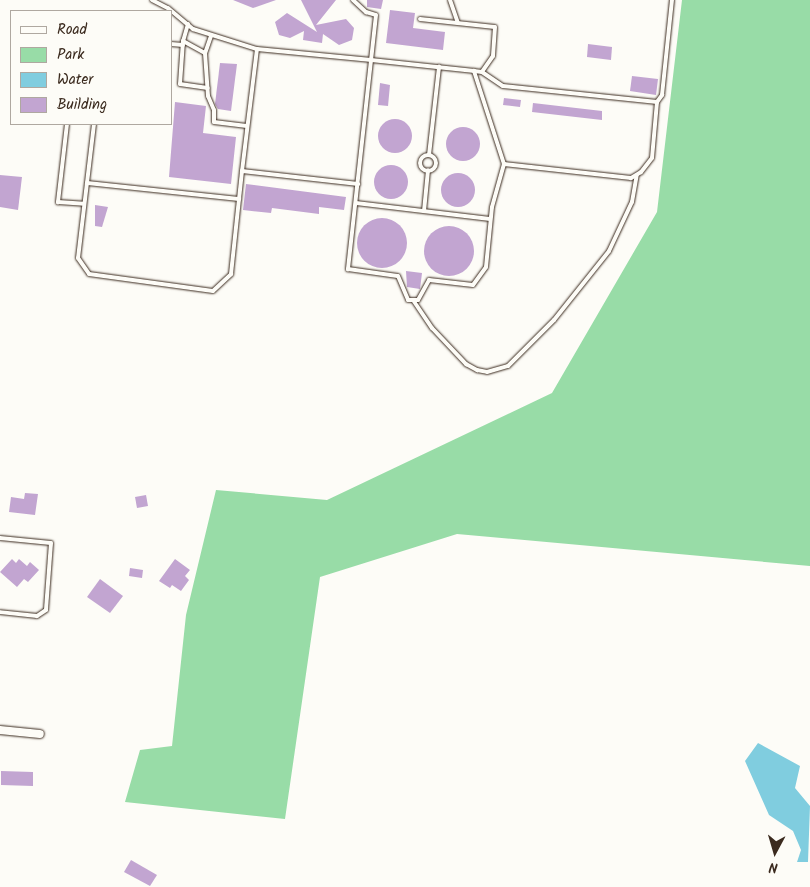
<!DOCTYPE html>
<html>
<head>
<meta charset="utf-8">
<style>
  body { margin:0 }
  #map { position:relative; width:810px; height:887px; overflow:hidden; background:#fdfcf7; font-family:Kalam,sans-serif }
  div>[style] { position:absolute }
  .green>* { inset:0; background:#98dca7 }
  .water>* { inset:0; background:#80cddf }
  .building>* { inset:0; background:#c2a5d1 }
  .round { border-radius:50% }
  .roads { filter:drop-shadow(0 0 1px #3b2a1e) drop-shadow(0 0 1px #3b2a1e) }
  .service>* { height:4px; margin:-2px; padding:0 2px; transform-origin:2px; border-radius:2px; background:#fdfcf7 }
  .service>.ring { margin:-2px; padding:0; box-sizing:content-box; background:none; border:4px solid #fdfcf7; border-radius:50% }
  .minor>* { height:8px; margin:-4px; padding:0 4px; transform-origin:4px; border-radius:4px; background:#fdfcf7 }
  span { translate:-50% -50%; white-space:nowrap; text-align:center; line-height:1.15; -webkit-text-stroke:5px #fdfcf7; paint-order:stroke }
  .legend { position:absolute; left:10px; top:10px; width:162px; height:115px; box-sizing:border-box; background:#fdfcf7; border:1px solid #afa8a0; margin:0; padding:6px 9px; list-style:none; font-size:15px; color:#3b2a1e }
  .legend li { display:flex; align-items:center; gap:10px; height:25px }
  .legend b { width:25px; border:1px solid #afa8a0 }
  .north { position:absolute; left:750px; top:827px; width:50px; height:50px; -webkit-text-stroke:4px #fdfcf7; paint-order:stroke; rotate:186deg; font-size:14px; font-weight:700; line-height:20px; text-align:center; color:#3b2a1e }
  .north::after { content:''; display:block; margin:auto; width:18px; height:22px; background:#3b2a1e; clip-path:polygon(50% 0,100% 100%,50% 72%,0 100%) }
</style>
</head>
<body>
<div id="map">
  <div class="green">
    <div style="clip-path:polygon(682px 0,810px 0,810px 566px,457px 534px,320px 577px,285px 819px,125px 802px,140px 750px,172px 746px,186px 615px,216px 490px,327px 500px,552px 393px,657px 212px)"></div>
  </div>
  <div class="water">
    <div style="clip-path:polygon(758px 743px,800px 766px,795px 788px,810px 806px,808px 862px,797px 862px,801px 850px,793px 831px,769px 815px,745px 761px)"></div>
  </div>
  <div class="building">
    <div style="clip-path:polygon(233px 0,276px 0,253px 8px)"></div>
    <div style="clip-path:polygon(301px 0,336px 0,316px 25px,346px 19px,354px 28px,352px 40px,339px 45px,323px 34px,322px 43px,303px 40px,304px 31px,290px 38px,279px 35px,275px 22px,287px 13px,317px 32px)"></div>
    <div style="clip-path:polygon(367px 0,383px 0,381px 9px,367px 7px)"></div>
    <div style="clip-path:polygon(390px 10px,415px 13px,413px 28px,445px 32px,443px 50px,386px 43px)"></div>
    <div style="clip-path:polygon(588px 44px,612px 47px,611px 60px,587px 57px)"></div>
    <div style="clip-path:polygon(220px 63px,237px 64px,231px 111px,218px 109px,215px 104px)"></div>
    <div style="clip-path:polygon(632px 76px,658px 79px,656px 95px,630px 91px)"></div>
    <div style="clip-path:polygon(380px 83px,390px 85px,388px 106px,378px 105px)"></div>
    <div style="clip-path:polygon(504px 98px,521px 100px,520px 107px,503px 105px)"></div>
    <div style="clip-path:polygon(175px 102px,206px 106px,203px 133px,236px 137px,231px 184px,169px 177px)"></div>
    <div style="clip-path:polygon(533px 103px,602px 111px,602px 120px,532px 112px)"></div>
    <div class="round" style="left:378px;top:119px;width:34px;height:34px"></div>
    <div class="round" style="left:446px;top:127px;width:34px;height:34px"></div>
    <div class="round" style="left:374px;top:165px;width:34px;height:34px"></div>
    <div class="round" style="left:441px;top:173px;width:34px;height:34px"></div>
    <div style="clip-path:polygon(0 175px,22px 177px,18px 210px,0 207px)"></div>
    <div style="clip-path:polygon(246px 184px,346px 197px,344px 210px,319px 207px,319px 214px,272px 208px,271px 213px,243px 210px)"></div>
    <div style="clip-path:polygon(95px 205px,108px 207px,102px 227px,95px 226px)"></div>
    <div class="round" style="left:357px;top:218px;width:50px;height:50px"></div>
    <div class="round" style="left:424px;top:226px;width:50px;height:50px"></div>
    <div style="clip-path:polygon(406px 271px,422px 273px,420px 289px,407px 287px)"></div>
    <div style="clip-path:polygon(25px 493px,38px 494px,35px 515px,9px 512px,11px 497px,24px 499px)"></div>
    <div style="clip-path:polygon(146px 495px,148px 506px,137px 508px,135px 497px)"></div>
    <div style="clip-path:polygon(12px 559px,16px 563px,19px 559px,27px 566px,30px 562px,39px 570px,28px 582px,24px 579px,17px 587px,0 572px)"></div>
    <div style="clip-path:polygon(175px 559px,190px 570px,185px 576px,189px 580px,181px 591px,172px 585px,170px 588px,159px 581px)"></div>
    <div style="clip-path:polygon(130px 568px,143px 570px,142px 578px,129px 576px)"></div>
    <div style="clip-path:polygon(100px 579px,123px 596px,110px 613px,87px 597px)"></div>
    <div style="clip-path:polygon(1px 771px,33px 772px,33px 786px,1px 785px)"></div>
    <div style="clip-path:polygon(131px 860px,157px 875px,150px 886px,124px 872px)"></div>
  </div>
  <div class="roads">
    <div class="service">
      <div style="left:152px;top:0;width:18px;rotate:27deg"></div>
      <div style="left:168px;top:8px;width:33px;rotate:40deg"></div>
      <div style="left:193px;top:29px;width:67px;rotate:17.4deg"></div>
      <div style="left:257px;top:49px;width:115px;rotate:5.5deg"></div>
      <div style="left:371px;top:60px;width:104px;rotate:6.1deg"></div>
      <div style="left:474px;top:71px;width:8px;rotate:7deg"></div>
      <div style="left:482px;top:72px;width:25px;rotate:34deg"></div>
      <div style="left:503px;top:86px;width:155px;rotate:5.9deg"></div>
      <div style="left:657px;top:102px;width:56px;rotate:95.1deg"></div>
      <div style="left:652px;top:158px;width:18px;rotate:128deg"></div>
      <div style="left:641px;top:172px;width:12px;rotate:149deg"></div>
      <div style="left:631px;top:178px;width:128px;rotate:-173.7deg"></div>
      <div style="left:504px;top:164px;width:98px;rotate:-107.9deg"></div>
      <div style="left:353px;top:0;width:18px;rotate:43deg"></div>
      <div style="left:366px;top:12px;width:10px;rotate:17deg"></div>
      <div style="left:376px;top:15px;width:256px;rotate:96.3deg"></div>
      <div style="left:348px;top:269px;width:50px;rotate:8deg"></div>
      <div style="left:398px;top:276px;width:26px;rotate:67deg"></div>
      <div style="left:408px;top:300px;width:10px"></div>
      <div style="left:418px;top:300px;width:23px;rotate:-61deg"></div>
      <div style="left:429px;top:280px;width:44px;rotate:6.5deg"></div>
      <div style="left:473px;top:285px;width:22px;rotate:-54deg"></div>
      <div style="left:486px;top:267px;width:60px;rotate:-84.3deg"></div>
      <div style="left:492px;top:207px;width:45px;rotate:-74.4deg"></div>
      <div style="left:450px;top:0;width:24px;rotate:71deg"></div>
      <div style="left:420px;top:19px;width:75px;rotate:6.1deg"></div>
      <div style="left:495px;top:27px;width:29px;rotate:94deg"></div>
      <div style="left:493px;top:56px;width:19px;rotate:125deg"></div>
      <div style="left:188px;top:24px;width:18px;rotate:106deg"></div>
      <div style="left:183px;top:41px;width:25px;rotate:29deg"></div>
      <div style="left:211px;top:36px;width:18px;rotate:109deg"></div>
      <div style="left:205px;top:53px;width:43px;rotate:86deg"></div>
      <div style="left:208px;top:96px;width:15px;rotate:67deg"></div>
      <div style="left:214px;top:110px;width:12px;rotate:90deg"></div>
      <div style="left:214px;top:122px;width:33px;rotate:7deg"></div>
      <div style="left:183px;top:41px;width:43px;rotate:94deg"></div>
      <div style="left:180px;top:84px;width:28px;rotate:8deg"></div>
      <div style="left:171px;top:44px;width:12px;rotate:5deg"></div>
      <div style="left:257px;top:49px;width:123px;rotate:97deg"></div>
      <div style="left:242px;top:171px;width:117px;rotate:6.4deg"></div>
      <div style="left:657px;top:102px;width:9px;rotate:-54deg"></div>
      <div style="left:662px;top:95px;width:96px;rotate:-84deg"></div>
      <div style="left:67px;top:124px;width:79px;rotate:96.6deg"></div>
      <div style="left:58px;top:202px;width:26px;rotate:4deg"></div>
      <div style="left:94px;top:124px;width:135px;rotate:96.8deg"></div>
      <div style="left:78px;top:258px;width:19px;rotate:55deg"></div>
      <div style="left:89px;top:274px;width:125px;rotate:7.8deg"></div>
      <div style="left:213px;top:291px;width:25px;rotate:-43deg"></div>
      <div style="left:231px;top:274px;width:104px;rotate:-83.9deg"></div>
      <div style="left:429px;top:155px;width:89px;rotate:-83.5deg"></div>
      <div class="ring" style="left:420px;top:155px;width:12px;height:12px"></div>
      <div style="left:87px;top:183px;width:153px;rotate:6deg"></div>
      <div style="left:356px;top:203px;width:135px;rotate:6.8deg"></div>
      <div style="left:424px;top:211px;width:41px;rotate:-84.4deg"></div>
      <div style="left:413px;top:300px;width:34px;rotate:56deg"></div>
      <div style="left:432px;top:328px;width:50px;rotate:46.6deg"></div>
      <div style="left:466px;top:364px;width:13px;rotate:29deg"></div>
      <div style="left:477px;top:370px;width:10px;rotate:11deg"></div>
      <div style="left:487px;top:372px;width:22px;rotate:-16deg"></div>
      <div style="left:508px;top:366px;width:65px;rotate:-45deg"></div>
      <div style="left:554px;top:320px;width:88px;rotate:-51.4deg"></div>
      <div style="left:609px;top:251px;width:54px;rotate:-64.9deg"></div>
      <div style="left:632px;top:202px;width:27px;rotate:-80deg"></div>
      <div style="left:0;top:538px;width:51px;rotate:5.6deg"></div>
      <div style="left:51px;top:543px;width:67px;rotate:94.3deg"></div>
      <div style="left:46px;top:610px;width:11px;rotate:146deg"></div>
      <div style="left:37px;top:616px;width:37px;rotate:-174deg"></div>
    </div>
    <div class="minor">
      <div style="left:0;top:730px;width:40px;rotate:5.7deg"></div>
    </div>
  </div>
  <ul class="legend">
  <li><b style="height:6px;background:#fdfcf7"></b>Road</li>
  <li><b style="height:14px;background:#98dca7"></b>Park</li>
  <li><b style="height:14px;background:#80cddf"></b>Water</li>
  <li><b style="height:14px;background:#c2a5d1"></b>Building</li>
  </ul>
  <div class="north">N</div>
</div>
</body>
</html>
